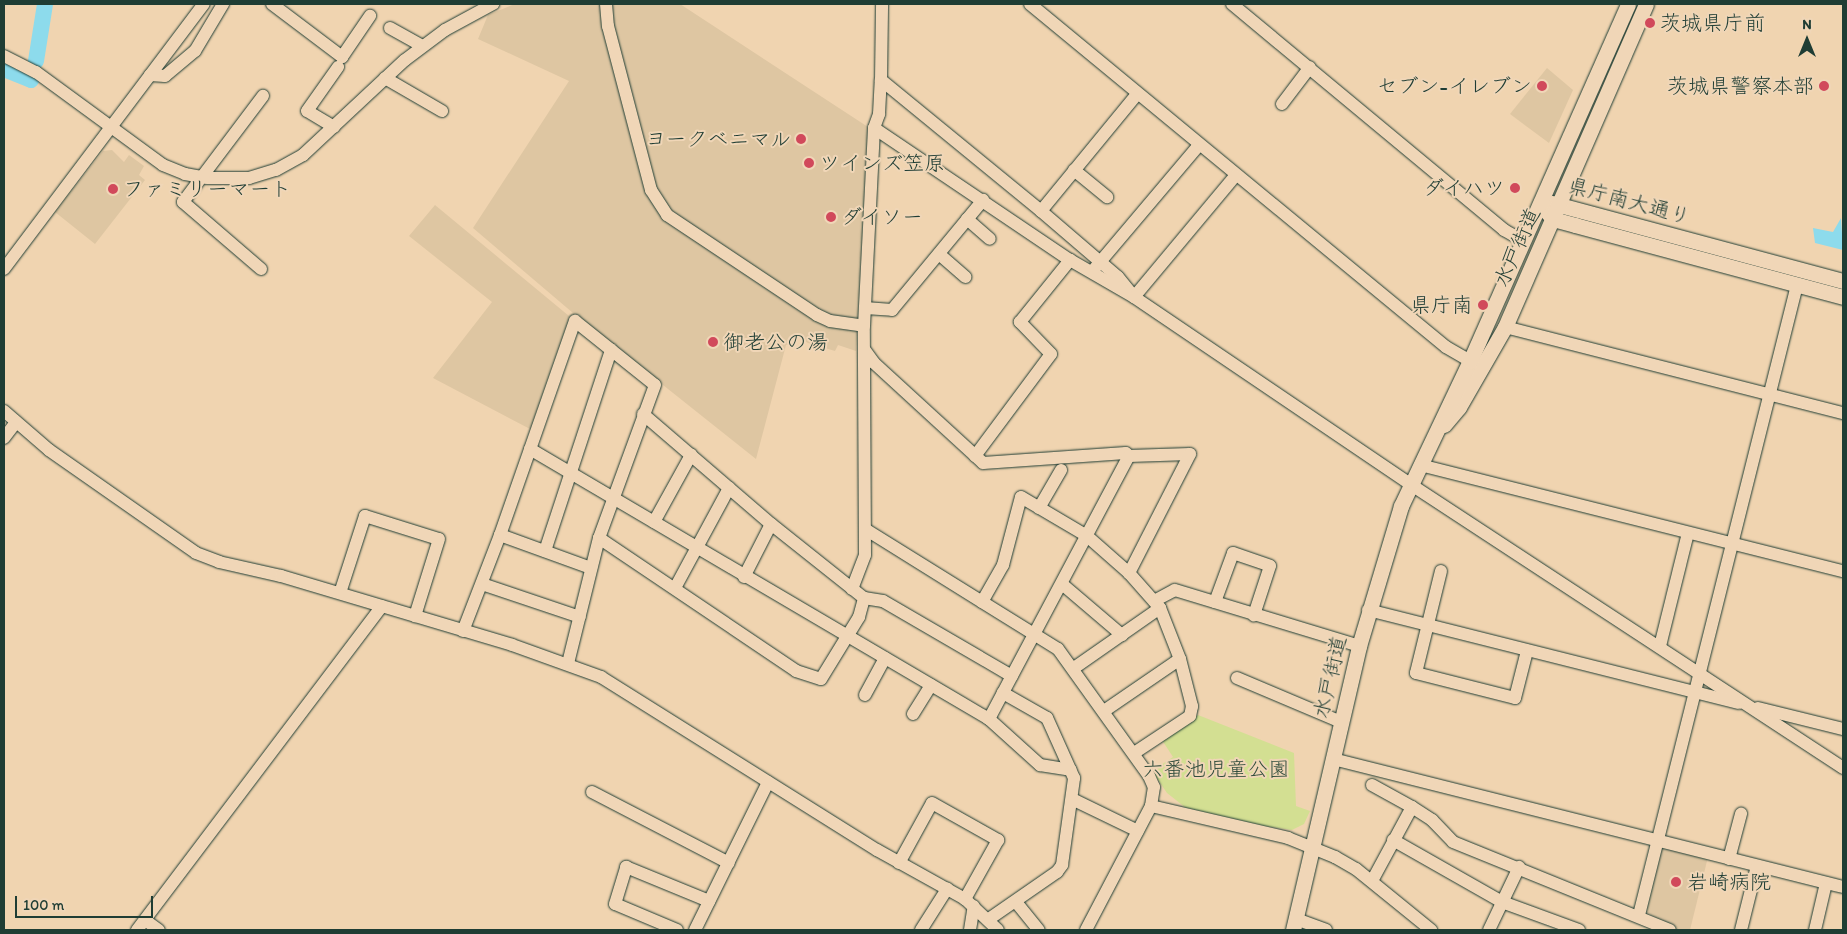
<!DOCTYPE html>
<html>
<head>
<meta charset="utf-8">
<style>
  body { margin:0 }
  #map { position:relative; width:1847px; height:934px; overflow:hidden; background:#f0d4b0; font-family:Itim,"Klee One",sans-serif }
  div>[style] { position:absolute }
  .built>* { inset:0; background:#dec6a2 }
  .green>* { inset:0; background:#d3df92 }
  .water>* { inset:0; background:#8ddbec }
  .river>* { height:16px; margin:-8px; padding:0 8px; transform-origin:8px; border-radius:8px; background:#8ddbec }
  .roads { filter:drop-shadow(0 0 1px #1f3d34) drop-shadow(0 0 1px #1f3d34) }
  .minor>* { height:12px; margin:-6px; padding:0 6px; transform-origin:6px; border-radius:6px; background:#f0d6b7 }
  .major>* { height:15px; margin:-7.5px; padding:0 7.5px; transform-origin:7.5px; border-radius:7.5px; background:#f0d6b7 }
  .dots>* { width:14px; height:14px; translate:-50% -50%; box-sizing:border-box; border:2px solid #f0d6b7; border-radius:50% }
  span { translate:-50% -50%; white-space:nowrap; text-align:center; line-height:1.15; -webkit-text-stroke:4px #f0d6b7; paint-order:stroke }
  .poi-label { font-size:21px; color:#1f3d34 }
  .left { translate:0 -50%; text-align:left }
  .right { translate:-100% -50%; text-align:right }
  .street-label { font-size:21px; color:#1f3d34 }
  .park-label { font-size:21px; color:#314d3d }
  .frame { position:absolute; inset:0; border:5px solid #1f3d34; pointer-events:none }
  .north { position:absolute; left:1782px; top:15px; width:50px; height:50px; -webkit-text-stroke:4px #f0d6b7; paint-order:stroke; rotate:0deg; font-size:14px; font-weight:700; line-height:20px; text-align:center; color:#1f3d34 }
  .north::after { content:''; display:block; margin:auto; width:18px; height:22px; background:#1f3d34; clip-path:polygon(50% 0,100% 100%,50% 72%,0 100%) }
  .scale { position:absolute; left:15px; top:896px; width:138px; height:22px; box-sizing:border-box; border:2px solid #1f3d34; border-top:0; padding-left:6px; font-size:15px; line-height:18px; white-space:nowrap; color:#1f3d34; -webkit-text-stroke:4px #f0d6b7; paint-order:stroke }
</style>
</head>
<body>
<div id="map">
  <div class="built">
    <div style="clip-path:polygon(515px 4px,680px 4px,868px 127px,856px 351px,838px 345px,835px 351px,808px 343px,794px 334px,791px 344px,786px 345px,756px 459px,575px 315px,532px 430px,433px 378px,492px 302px,409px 236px,435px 205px,569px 316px,573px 313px,473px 228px,569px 81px,478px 39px,488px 15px)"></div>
    <div style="clip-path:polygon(1547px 68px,1573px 90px,1549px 143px,1510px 114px)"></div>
    <div style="clip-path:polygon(112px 150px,124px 162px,129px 155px,144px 166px,139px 175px,145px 180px,95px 244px,55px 212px,103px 151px)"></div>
    <div style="clip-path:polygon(1661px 846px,1708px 857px,1690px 930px,1677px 930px,1646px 912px)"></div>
  </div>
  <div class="green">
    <div style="clip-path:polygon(1198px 715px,1294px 753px,1296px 806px,1310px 811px,1304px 824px,1292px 830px,1264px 826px,1186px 808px,1167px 793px,1152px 771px,1173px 757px,1162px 740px)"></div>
  </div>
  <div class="water">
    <div style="clip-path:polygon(1841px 218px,1843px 250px,1815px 243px,1813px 228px,1833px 232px)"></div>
  </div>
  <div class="river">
    <div style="left:36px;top:61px;width:58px;rotate:-81deg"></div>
    <div style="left:4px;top:69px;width:29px;rotate:22deg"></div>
    <div style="left:31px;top:80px;width:3px;rotate:-72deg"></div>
  </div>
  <div class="roads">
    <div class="minor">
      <div style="left:272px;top:4px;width:88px;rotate:37.1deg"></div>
      <div style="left:342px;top:57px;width:50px;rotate:-55.7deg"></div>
      <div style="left:606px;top:4px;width:22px;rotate:85deg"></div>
      <div style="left:608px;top:26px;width:170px;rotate:75.3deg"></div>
      <div style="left:651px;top:190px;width:30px;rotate:57deg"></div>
      <div style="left:667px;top:215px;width:180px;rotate:33.7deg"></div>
      <div style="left:817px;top:315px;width:14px;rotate:25deg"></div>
      <div style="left:830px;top:321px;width:34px;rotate:8deg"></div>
      <div style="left:1030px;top:4px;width:539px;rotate:39.51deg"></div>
      <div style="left:1446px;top:347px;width:28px;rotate:30deg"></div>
      <div style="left:1232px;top:4px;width:354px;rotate:39.7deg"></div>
      <div style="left:1504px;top:230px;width:23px;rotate:29deg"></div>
      <div style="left:390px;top:28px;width:37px;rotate:29deg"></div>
      <div style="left:4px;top:56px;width:36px;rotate:27deg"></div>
      <div style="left:36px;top:72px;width:157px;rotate:36.2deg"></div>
      <div style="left:163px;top:165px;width:24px;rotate:22deg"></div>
      <div style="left:185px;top:174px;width:22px;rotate:10deg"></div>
      <div style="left:207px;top:178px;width:42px"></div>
      <div style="left:249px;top:178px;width:28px;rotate:-17deg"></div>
      <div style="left:276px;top:170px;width:31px;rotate:-29deg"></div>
      <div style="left:303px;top:155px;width:139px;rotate:-43deg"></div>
      <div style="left:405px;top:60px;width:50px;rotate:-36.9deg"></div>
      <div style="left:445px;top:30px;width:55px;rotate:-28.4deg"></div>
      <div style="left:150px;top:75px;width:15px;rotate:4deg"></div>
      <div style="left:165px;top:76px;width:39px;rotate:-40deg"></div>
      <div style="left:195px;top:51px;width:55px;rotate:-59.2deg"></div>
      <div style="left:385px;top:78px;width:66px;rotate:30.1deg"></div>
      <div style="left:881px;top:80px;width:207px;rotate:39.3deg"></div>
      <div style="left:1041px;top:211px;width:101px;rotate:40.6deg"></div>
      <div style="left:1118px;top:277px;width:21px;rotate:51deg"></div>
      <div style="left:1282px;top:104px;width:46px;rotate:-52.9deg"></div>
      <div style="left:334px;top:127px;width:31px;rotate:-149deg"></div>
      <div style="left:307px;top:111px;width:54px;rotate:-54.8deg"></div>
      <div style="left:874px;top:128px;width:236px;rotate:34deg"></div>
      <div style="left:1070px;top:260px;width:74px;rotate:30deg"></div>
      <div style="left:1134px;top:297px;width:333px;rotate:34.1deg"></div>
      <div style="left:1410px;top:484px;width:518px;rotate:33.26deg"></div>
      <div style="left:1074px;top:170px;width:43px;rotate:39.3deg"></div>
      <div style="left:1041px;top:211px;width:151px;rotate:-50.6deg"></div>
      <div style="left:967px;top:219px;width:30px;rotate:41deg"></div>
      <div style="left:939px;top:254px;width:35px;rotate:41deg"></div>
      <div style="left:1095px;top:268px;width:160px;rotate:-49.8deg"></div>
      <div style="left:4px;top:269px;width:332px;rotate:-53deg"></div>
      <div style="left:261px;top:269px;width:103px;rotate:-139.3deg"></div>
      <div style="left:183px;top:202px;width:133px;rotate:-53deg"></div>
      <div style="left:1134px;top:297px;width:158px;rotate:-50.1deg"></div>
      <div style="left:865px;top:308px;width:27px;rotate:4deg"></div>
      <div style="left:892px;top:310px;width:143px;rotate:-50.4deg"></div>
      <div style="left:1505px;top:327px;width:349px;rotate:14.3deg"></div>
      <div style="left:864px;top:349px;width:17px;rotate:54deg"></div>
      <div style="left:874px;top:363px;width:148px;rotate:42.5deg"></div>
      <div style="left:983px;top:463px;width:143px;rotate:-4deg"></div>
      <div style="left:1126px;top:453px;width:4px;rotate:45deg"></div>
      <div style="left:1129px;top:456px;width:61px;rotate:-1.9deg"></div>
      <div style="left:1190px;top:454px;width:134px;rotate:117.1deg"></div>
      <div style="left:4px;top:411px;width:60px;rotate:40.9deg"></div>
      <div style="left:49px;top:450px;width:179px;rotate:35deg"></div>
      <div style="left:196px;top:553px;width:25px;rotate:21deg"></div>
      <div style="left:219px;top:562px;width:64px;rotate:12.7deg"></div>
      <div style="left:281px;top:576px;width:241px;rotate:16.6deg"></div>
      <div style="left:512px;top:645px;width:95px;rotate:19.8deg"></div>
      <div style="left:601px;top:677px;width:326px;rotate:32.1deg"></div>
      <div style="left:877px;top:850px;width:101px;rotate:29.1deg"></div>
      <div style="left:965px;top:899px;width:45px;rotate:43.2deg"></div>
      <div style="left:643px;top:414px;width:169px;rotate:40.7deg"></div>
      <div style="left:771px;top:524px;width:119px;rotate:38.5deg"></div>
      <div style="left:864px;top:598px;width:19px;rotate:9deg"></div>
      <div style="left:883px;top:601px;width:149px;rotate:30.2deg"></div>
      <div style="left:4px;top:438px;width:20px;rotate:-53deg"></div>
      <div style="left:530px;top:449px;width:533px;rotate:30.47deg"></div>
      <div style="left:989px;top:719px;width:69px;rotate:42deg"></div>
      <div style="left:1040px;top:765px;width:31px;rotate:9deg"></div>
      <div style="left:975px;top:456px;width:127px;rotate:-53.3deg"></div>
      <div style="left:1051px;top:354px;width:45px;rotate:-134.1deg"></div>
      <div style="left:1020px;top:322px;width:80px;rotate:-51.1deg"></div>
      <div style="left:1420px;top:465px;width:436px;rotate:14.1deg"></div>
      <div style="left:1039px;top:508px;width:44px;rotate:-59.9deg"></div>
      <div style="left:654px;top:522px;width:77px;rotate:-61.1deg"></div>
      <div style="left:865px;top:529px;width:227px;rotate:31.9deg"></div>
      <div style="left:1058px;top:649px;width:156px;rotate:54.4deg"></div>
      <div style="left:1149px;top:776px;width:12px;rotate:66deg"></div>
      <div style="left:1154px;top:787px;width:19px;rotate:99deg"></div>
      <div style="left:1151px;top:806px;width:140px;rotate:117.7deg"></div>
      <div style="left:500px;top:535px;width:97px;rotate:19.9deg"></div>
      <div style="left:599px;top:538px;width:238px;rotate:34deg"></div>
      <div style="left:796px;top:671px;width:26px;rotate:18deg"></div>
      <div style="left:821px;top:679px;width:73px;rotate:-58.5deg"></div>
      <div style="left:859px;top:617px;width:20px;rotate:-75deg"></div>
      <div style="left:545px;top:551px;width:212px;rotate:-71.8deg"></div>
      <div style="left:1441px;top:571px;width:105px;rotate:103.8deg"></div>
      <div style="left:1416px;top:673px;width:102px;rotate:14.2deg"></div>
      <div style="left:1515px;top:698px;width:49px;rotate:-75.7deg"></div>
      <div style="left:744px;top:577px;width:59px;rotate:-63deg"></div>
      <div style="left:482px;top:584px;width:103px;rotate:18.6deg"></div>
      <div style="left:1062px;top:584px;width:79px;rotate:40.4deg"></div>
      <div style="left:675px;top:588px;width:114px;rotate:-61.6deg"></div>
      <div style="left:852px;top:589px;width:36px;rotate:-69deg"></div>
      <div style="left:865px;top:555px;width:229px;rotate:-90.3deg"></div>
      <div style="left:864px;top:326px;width:198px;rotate:-87.1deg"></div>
      <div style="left:874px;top:128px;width:15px;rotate:-70deg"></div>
      <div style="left:879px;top:114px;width:34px;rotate:-87deg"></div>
      <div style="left:881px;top:80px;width:76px;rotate:-89.2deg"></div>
      <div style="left:340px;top:593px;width:81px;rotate:-72deg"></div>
      <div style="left:365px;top:516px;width:77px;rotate:17.3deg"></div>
      <div style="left:439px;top:539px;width:81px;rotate:107.3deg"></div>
      <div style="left:1156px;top:600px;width:21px;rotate:-28deg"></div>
      <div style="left:1175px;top:590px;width:192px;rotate:16.9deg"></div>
      <div style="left:982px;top:602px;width:43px;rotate:-60.4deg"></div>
      <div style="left:1003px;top:565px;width:70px;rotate:-75.2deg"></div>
      <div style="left:1021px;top:497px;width:77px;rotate:30.6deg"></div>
      <div style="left:1087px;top:536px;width:56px;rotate:41.4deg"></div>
      <div style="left:1129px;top:573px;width:47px;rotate:48.5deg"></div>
      <div style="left:1160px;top:608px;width:55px;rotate:68.6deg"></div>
      <div style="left:1180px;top:659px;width:49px;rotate:75.7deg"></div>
      <div style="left:1192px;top:706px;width:10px;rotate:101deg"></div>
      <div style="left:1190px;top:716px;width:67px;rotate:146.5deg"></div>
      <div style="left:1215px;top:602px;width:52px;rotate:-69.8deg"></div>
      <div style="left:1233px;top:553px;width:39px;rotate:19deg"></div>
      <div style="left:1270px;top:566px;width:52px;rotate:108.1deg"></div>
      <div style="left:1368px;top:610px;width:382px;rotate:14.1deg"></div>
      <div style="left:463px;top:631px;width:103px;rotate:-68.9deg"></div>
      <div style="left:500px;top:535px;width:227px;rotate:-70.7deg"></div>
      <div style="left:575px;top:321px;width:102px;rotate:38.7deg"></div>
      <div style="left:655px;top:385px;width:163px;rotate:110.1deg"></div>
      <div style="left:599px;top:538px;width:129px;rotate:103.9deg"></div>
      <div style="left:1660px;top:646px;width:116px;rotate:-76.1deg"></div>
      <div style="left:1074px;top:668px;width:105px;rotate:-34.9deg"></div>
      <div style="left:1237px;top:678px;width:113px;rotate:22.9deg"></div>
      <div style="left:865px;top:695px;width:42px;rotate:-61.6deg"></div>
      <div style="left:1758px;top:708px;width:88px;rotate:13.9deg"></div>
      <div style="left:1104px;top:711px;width:92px;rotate:-34.4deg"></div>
      <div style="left:913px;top:714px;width:34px;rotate:-58deg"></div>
      <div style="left:989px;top:719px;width:298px;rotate:-62deg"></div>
      <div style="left:1333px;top:759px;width:526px;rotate:14.09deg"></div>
      <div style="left:1372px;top:785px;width:46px;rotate:28.8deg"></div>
      <div style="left:592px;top:792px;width:154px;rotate:27.4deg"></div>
      <div style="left:1072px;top:799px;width:73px;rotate:25.9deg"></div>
      <div style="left:1151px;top:806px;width:141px;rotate:13.1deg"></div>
      <div style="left:1288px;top:838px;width:51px;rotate:22deg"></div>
      <div style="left:1335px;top:857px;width:24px;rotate:30deg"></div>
      <div style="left:1356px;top:869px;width:97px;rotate:39.1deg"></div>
      <div style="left:1393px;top:840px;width:125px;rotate:29.6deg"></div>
      <div style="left:1502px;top:902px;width:82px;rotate:20deg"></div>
      <div style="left:1729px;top:859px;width:47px;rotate:-75.1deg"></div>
      <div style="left:899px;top:863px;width:68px;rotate:-61.2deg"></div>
      <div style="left:932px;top:803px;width:76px;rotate:29.3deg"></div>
      <div style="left:998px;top:840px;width:68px;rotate:119.2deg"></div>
      <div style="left:1372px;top:881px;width:84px;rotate:-61.6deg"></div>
      <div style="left:1412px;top:807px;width:24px;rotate:33deg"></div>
      <div style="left:1432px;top:820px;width:30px;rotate:46deg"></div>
      <div style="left:1453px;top:842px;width:234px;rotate:22.1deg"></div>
      <div style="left:1016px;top:902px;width:36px;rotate:51deg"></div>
      <div style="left:1639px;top:915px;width:650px;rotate:-75.92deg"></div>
      <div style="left:989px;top:919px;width:83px;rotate:-34.7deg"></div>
      <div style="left:1057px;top:872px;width:9px;rotate:-54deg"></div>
      <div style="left:1062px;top:865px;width:88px;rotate:-82.1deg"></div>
      <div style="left:1074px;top:778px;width:66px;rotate:-114.2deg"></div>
      <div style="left:1047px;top:718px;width:51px;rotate:-150.4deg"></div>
      <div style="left:1296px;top:919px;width:32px;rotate:20deg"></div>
      <div style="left:145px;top:920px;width:17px;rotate:36deg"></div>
      <div style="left:137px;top:930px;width:406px;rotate:-52.9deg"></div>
      <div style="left:677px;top:930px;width:67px;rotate:-157.2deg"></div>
      <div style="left:615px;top:904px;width:39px;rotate:-73deg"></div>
      <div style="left:626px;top:867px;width:90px;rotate:22.3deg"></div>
      <div style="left:695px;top:930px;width:165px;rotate:-63.7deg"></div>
      <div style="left:921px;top:930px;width:49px;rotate:-57.6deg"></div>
      <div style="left:970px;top:930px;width:24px;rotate:-81deg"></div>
      <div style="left:1489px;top:930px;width:70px;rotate:-64.5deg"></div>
      <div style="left:1741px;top:930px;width:66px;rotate:-76deg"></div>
      <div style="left:1815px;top:930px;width:48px;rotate:-76.8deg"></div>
    </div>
    <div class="major">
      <div style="left:1552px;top:203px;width:301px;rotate:15deg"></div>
      <div style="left:1547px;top:212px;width:9px;rotate:49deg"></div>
      <div style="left:1553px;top:219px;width:23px;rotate:15deg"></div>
      <div style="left:1575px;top:225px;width:278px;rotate:15deg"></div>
      <div style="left:1444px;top:425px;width:23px;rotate:-50deg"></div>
      <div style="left:1459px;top:407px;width:92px;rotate:-60.1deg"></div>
      <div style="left:1505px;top:327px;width:352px;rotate:-66.4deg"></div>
      <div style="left:1293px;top:930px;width:292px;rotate:-76.9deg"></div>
      <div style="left:1359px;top:646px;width:146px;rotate:-73.3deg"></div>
      <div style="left:1401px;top:506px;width:161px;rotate:-64.6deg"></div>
      <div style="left:1470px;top:361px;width:390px;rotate:-66.1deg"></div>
    </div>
  </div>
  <div class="dots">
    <div style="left:1650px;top:23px;background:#d1495b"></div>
    <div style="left:1542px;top:86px;background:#d1495b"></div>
    <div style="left:1824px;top:86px;background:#d1495b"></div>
    <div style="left:801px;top:139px;background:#d1495b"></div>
    <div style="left:809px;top:163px;background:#d1495b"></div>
    <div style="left:1515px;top:188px;background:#d1495b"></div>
    <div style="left:113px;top:189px;background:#d1495b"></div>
    <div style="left:831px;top:217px;background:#d1495b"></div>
    <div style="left:1483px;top:305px;background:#d1495b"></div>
    <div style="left:713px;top:342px;background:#d1495b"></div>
    <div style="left:1676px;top:882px;background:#d1495b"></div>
  </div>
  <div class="poi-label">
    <span class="left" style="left:1660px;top:23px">茨城県庁前</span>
    <span class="right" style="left:1532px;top:86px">セブン-イレブン</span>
    <span class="right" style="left:1814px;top:86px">茨城県警察本部</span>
    <span class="right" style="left:791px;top:139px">ヨークベニマル</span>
    <span class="left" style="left:819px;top:163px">ツインズ笠原</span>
    <span class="right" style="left:1505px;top:188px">ダイハツ</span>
    <span class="left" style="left:123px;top:189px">ファミリーマート</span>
    <span class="left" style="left:841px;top:217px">ダイソー</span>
    <span class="right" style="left:1473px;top:305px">県庁南</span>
    <span class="left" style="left:723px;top:342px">御老公の湯</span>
    <span class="left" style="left:1687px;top:882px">岩崎病院</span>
  </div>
  <div class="street-label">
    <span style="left:1629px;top:201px;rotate:15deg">県庁南大通り</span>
    <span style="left:1517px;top:247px;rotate:-66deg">水戸街道</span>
    <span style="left:1330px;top:677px;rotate:-77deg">水戸街道</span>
  </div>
  <div class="park-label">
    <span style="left:1216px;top:769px">六番池児童公園</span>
  </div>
  <div class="frame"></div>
  <div class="north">N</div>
  <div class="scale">100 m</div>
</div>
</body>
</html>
